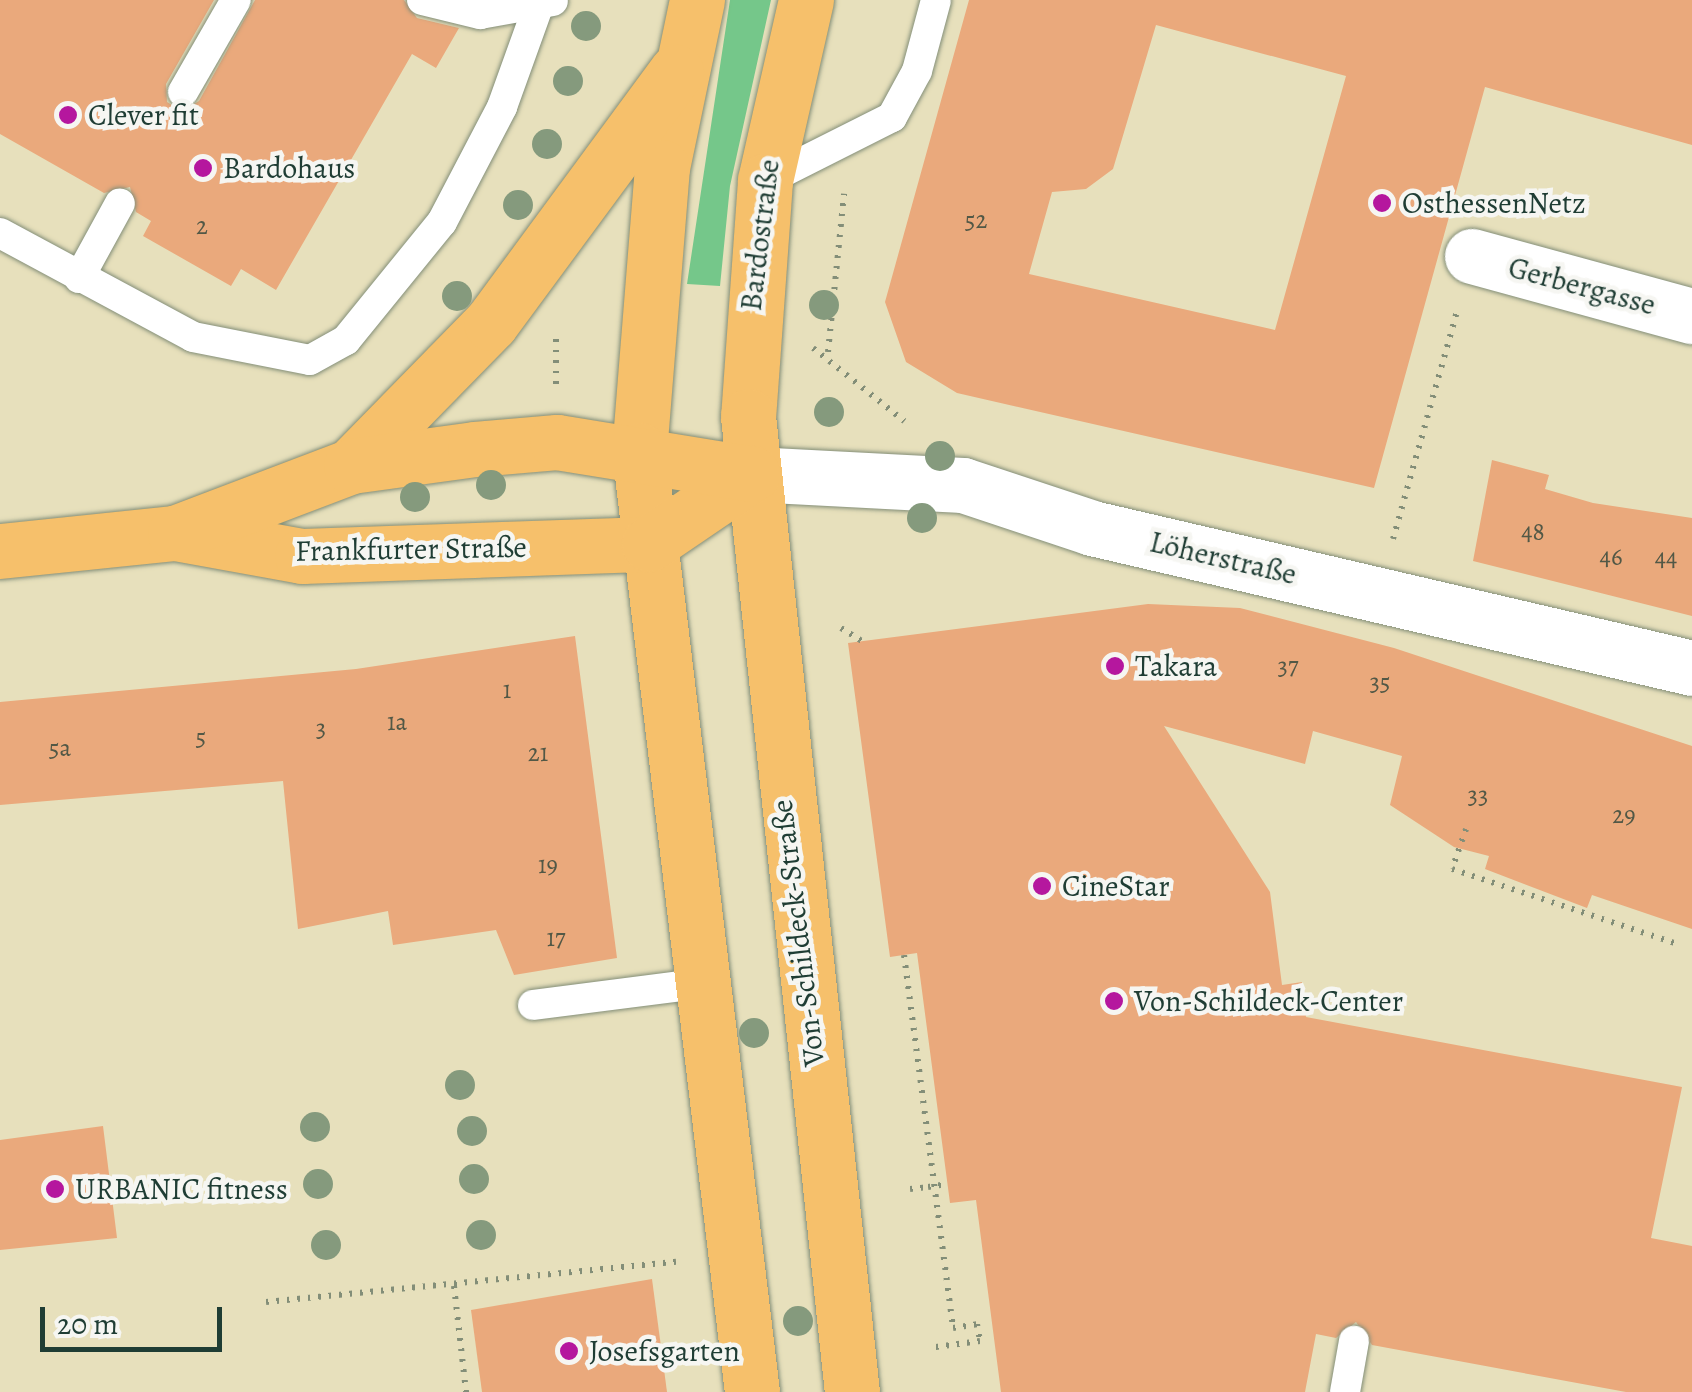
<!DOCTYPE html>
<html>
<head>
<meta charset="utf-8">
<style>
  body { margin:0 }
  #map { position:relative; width:1692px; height:1392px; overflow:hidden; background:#e7e0bc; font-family:Alegreya,serif }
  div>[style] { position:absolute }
  .green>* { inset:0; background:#75c78a }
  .building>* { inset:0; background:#eaa97c }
  .path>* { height:6px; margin-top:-3px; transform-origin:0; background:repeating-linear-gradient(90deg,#838e78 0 2.5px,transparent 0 10.5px) }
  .roads { filter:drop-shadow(0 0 2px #838e78) drop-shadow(0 0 2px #838e78) }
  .lane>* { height:30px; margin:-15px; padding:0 15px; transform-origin:15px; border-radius:15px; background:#fff }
  .street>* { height:55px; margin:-27.5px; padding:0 27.5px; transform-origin:27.5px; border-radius:27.5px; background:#fff }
  .primary>* { height:55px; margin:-27.5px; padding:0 27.5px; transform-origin:27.5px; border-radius:27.5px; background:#f6c06b }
  .path-bridge>* { height:6px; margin-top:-3px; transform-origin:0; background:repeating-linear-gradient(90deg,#838e78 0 2.5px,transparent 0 10.5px) }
  .trees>* { width:30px; height:30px; margin:-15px; border-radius:50%; background:#859a7d }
  .dots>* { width:28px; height:28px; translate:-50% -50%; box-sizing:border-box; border:5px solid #f6f6f2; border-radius:50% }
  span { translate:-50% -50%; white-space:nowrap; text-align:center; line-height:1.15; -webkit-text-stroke:9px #f6f6f2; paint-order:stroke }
  .number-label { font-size:25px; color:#525846 }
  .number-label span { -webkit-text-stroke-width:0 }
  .poi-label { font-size:30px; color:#1f3d34 }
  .left { translate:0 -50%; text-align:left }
  .street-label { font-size:30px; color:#1f3d34 }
  .scale { position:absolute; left:40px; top:1307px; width:182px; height:45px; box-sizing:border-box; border:5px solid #1f3d34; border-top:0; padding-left:12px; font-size:30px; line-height:35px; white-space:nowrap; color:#1f3d34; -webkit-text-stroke:8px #f6f6f2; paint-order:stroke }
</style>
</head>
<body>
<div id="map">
  <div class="green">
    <div style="clip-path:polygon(730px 0,771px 0,730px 186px,720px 286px,687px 284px)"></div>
  </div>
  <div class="building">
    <div style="clip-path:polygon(0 0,214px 0,166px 84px,167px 102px,182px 111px,199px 101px,255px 0,404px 0,417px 18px,459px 28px,436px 68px,412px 54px,276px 290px,241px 269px,231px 286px,143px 236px,151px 221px,136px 212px,130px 187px,104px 193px,0 134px)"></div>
    <div style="clip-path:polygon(evenodd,969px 0,1692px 0,1692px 145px,1485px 87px,1374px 488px,957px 393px,906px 362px,885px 302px,969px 0,1156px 25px,1346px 76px,1275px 330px,1029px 274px,1052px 192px,1086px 189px,1113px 169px,1156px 25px)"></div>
    <div style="clip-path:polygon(1492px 460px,1549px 475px,1545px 489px,1593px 503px,1692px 518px,1692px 616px,1473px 561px)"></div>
    <div style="clip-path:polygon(1148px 604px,1240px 608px,1394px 648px,1692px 746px,1692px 929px,1592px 895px,1587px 908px,1485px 869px,1489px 856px,1454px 847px,1390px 805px,1402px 756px,1313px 731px,1305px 764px,1164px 726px,1270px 892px,1282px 985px,1302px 982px,1306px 1017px,1682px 1087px,1651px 1238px,1692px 1246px,1692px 1392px,1626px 1392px,1372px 1345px,1356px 1322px,1336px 1338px,1316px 1334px,1305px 1392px,1001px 1392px,976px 1200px,950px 1203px,917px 953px,890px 957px,848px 643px)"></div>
    <div style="clip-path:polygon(575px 636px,617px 958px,514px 975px,496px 930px,393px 945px,388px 911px,298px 929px,283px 781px,0 805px,0 702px,356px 669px)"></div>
    <div style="clip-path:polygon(103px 1126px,117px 1238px,0 1250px,0 1140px)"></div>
    <div style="clip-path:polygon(652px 1279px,667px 1392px,482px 1392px,471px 1310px)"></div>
  </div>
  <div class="path">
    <div style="left:556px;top:339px;width:48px;rotate:90deg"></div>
    <div style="left:813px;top:348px;width:117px;rotate:38.7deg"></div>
    <div style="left:828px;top:352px;width:159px;rotate:-84.2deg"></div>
    <div style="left:1393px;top:539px;width:237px;rotate:-74.3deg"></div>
    <div style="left:841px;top:628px;width:25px;rotate:32deg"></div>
    <div style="left:1466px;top:829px;width:42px;rotate:109.3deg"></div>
    <div style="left:1452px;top:869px;width:240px;rotate:18.4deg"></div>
    <div style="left:904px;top:955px;width:376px;rotate:82.5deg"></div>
    <div style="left:953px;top:1328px;width:24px;rotate:-9deg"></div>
    <div style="left:977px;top:1324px;width:17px;rotate:80deg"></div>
    <div style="left:980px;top:1341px;width:52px;rotate:172.3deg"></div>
    <div style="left:910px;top:1189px;width:18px;rotate:-6deg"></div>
    <div style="left:454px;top:1286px;width:107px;rotate:83.5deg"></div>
    <div style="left:266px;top:1302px;width:412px;rotate:-5.6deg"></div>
  </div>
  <div class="roads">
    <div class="lane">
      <div style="left:422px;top:0;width:60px;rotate:13.6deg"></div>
      <div style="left:480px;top:14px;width:74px;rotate:-10.1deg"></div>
      <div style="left:183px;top:92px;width:106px;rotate:-60.1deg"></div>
      <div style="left:765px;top:181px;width:142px;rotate:-26.7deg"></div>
      <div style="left:892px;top:117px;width:52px;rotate:-61.5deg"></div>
      <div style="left:917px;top:71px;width:73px;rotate:-75deg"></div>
      <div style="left:0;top:233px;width:219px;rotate:28.3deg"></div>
      <div style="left:193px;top:337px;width:119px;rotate:11.1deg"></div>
      <div style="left:310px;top:360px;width:41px;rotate:-29.1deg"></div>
      <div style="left:346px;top:340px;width:152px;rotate:-50.9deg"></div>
      <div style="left:442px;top:222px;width:130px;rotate:-62.4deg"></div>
      <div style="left:502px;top:107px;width:106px;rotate:-70.2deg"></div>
      <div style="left:79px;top:278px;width:85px;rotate:-61.3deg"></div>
      <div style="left:533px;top:1005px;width:166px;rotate:-7.3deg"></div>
      <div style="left:1345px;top:1392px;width:52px;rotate:-80deg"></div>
    </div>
    <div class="street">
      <div style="left:1472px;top:256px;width:228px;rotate:15.3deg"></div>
      <div style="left:752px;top:474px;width:211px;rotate:3deg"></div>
      <div style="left:963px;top:485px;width:136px;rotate:18.4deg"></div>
      <div style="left:1092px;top:528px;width:616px;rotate:13.13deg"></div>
    </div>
    <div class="primary">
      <div style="left:697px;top:0;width:171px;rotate:101.8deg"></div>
      <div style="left:662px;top:167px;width:284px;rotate:94.6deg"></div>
      <div style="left:639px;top:450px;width:949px;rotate:83.16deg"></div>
      <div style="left:806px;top:0;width:186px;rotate:102.8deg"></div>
      <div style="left:765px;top:181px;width:236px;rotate:94.1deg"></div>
      <div style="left:748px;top:416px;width:982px;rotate:83.92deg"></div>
      <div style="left:351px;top:466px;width:200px;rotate:-45.6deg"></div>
      <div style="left:491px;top:323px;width:312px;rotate:-53.6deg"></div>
      <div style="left:175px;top:533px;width:129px;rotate:10.3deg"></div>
      <div style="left:302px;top:556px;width:347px;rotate:-2deg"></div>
      <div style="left:649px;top:544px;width:125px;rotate:-34.2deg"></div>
      <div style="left:0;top:551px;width:176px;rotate:-5.9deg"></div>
      <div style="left:175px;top:533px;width:188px;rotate:-20.8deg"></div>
      <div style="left:351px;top:466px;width:125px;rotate:-7.8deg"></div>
      <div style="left:475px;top:449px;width:82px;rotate:-4.9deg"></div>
      <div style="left:557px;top:442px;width:198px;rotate:9.3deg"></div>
    </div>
  </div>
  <div class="path-bridge">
    <div style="left:928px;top:1187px;width:20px;rotate:-9deg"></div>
  </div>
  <div class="trees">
    <div style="left:586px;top:26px"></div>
    <div style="left:568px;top:81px"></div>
    <div style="left:547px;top:144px"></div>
    <div style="left:518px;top:205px"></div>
    <div style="left:457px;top:296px"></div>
    <div style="left:824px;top:305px"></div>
    <div style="left:829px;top:412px"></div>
    <div style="left:940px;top:456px"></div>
    <div style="left:491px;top:485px"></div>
    <div style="left:415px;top:497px"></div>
    <div style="left:922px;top:518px"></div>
    <div style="left:754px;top:1033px"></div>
    <div style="left:460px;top:1085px"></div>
    <div style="left:315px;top:1127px"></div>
    <div style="left:472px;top:1131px"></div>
    <div style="left:474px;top:1179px"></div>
    <div style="left:318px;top:1184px"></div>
    <div style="left:481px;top:1235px"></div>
    <div style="left:326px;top:1245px"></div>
    <div style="left:798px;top:1321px"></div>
  </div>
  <div class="dots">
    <div style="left:68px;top:115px;background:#b5179e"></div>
    <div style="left:203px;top:168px;background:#b5179e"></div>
    <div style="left:1382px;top:203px;background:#b5179e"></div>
    <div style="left:1115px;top:666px;background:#b5179e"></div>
    <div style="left:1042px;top:886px;background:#b5179e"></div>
    <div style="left:1114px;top:1001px;background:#b5179e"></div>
    <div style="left:55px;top:1189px;background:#b5179e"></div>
    <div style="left:569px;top:1351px;background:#b5179e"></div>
  </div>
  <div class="number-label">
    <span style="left:976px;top:220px">52</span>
    <span style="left:202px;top:226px">2</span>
    <span style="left:1533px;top:532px">48</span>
    <span style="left:1611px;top:557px">46</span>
    <span style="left:1666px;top:558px">44</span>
    <span style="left:1288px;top:666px">37</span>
    <span style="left:1380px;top:682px">35</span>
    <span style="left:507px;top:690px">1</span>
    <span style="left:397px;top:722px">1a</span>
    <span style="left:321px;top:728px">3</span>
    <span style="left:201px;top:737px">5</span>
    <span style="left:60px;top:748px">5a</span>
    <span style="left:538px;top:753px">21</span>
    <span style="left:1478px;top:795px">33</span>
    <span style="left:1624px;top:815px">29</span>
    <span style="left:548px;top:865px">19</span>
    <span style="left:556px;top:938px">17</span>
  </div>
  <div class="poi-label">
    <span class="left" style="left:88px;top:115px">Clever fit</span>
    <span class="left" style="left:223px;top:168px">Bardohaus</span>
    <span class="left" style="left:1402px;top:203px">OsthessenNetz</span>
    <span class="left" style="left:1135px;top:666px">Takara</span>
    <span class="left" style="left:1062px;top:886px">CineStar</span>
    <span class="left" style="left:1134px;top:1001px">Von-Schildeck-Center</span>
    <span class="left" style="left:75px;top:1189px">URBANIC fitness</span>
    <span class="left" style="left:589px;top:1351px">Josefsgarten</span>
  </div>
  <div class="street-label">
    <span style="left:760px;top:235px;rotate:-83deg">Bardostraße</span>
    <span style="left:1582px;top:286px;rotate:15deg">Gerbergasse</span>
    <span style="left:411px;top:549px;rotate:-1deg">Frankfurter Straße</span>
    <span style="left:1223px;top:558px;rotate:13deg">Löherstraße</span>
    <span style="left:798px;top:933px;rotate:-97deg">Von-Schildeck-Straße</span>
  </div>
  <div class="scale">20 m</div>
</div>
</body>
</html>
